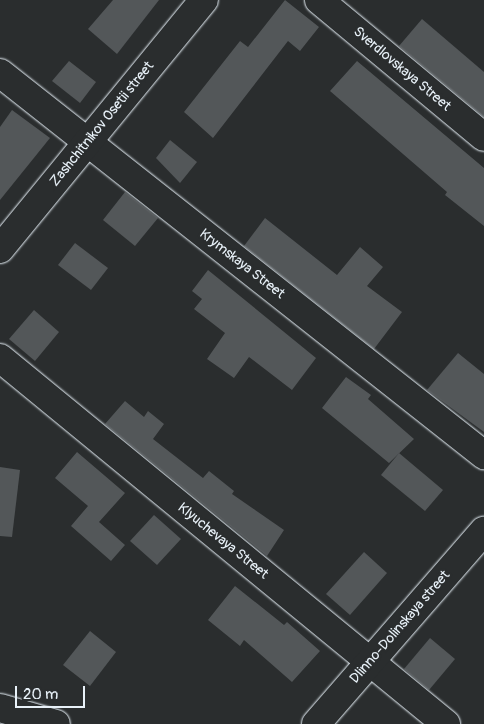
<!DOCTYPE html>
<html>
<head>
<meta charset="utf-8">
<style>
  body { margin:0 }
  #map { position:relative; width:484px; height:724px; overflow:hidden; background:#2a2d2e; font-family:Pangolin,sans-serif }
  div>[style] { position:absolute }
  .building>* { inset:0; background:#535759 }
  .roads { filter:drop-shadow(0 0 1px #e8f1f8) drop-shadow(0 0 1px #e8f1f8) }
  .minor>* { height:28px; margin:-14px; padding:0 14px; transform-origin:14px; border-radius:14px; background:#2a2d2e }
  span { translate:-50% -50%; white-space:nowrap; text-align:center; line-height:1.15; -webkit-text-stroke:4.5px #2a2d2e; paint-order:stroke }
  .street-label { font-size:14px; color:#e8f1f8 }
  .scale { position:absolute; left:15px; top:686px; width:70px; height:22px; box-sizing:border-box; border:2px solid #e8f1f8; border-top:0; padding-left:6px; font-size:15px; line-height:18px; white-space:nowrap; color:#e8f1f8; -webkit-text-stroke:4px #2a2d2e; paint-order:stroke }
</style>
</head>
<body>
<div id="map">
  <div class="building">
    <div style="clip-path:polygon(113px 0,159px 0,117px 54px,88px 29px)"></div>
    <div style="clip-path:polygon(285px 0,319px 27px,300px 51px,288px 41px,213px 138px,184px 112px,240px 41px,248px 47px)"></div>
    <div style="clip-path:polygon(422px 19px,484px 72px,484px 117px,399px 46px)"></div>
    <div style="clip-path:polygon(69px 61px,96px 82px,80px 103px,52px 81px)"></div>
    <div style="clip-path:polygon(357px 61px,484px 168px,484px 226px,445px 195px,447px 192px,330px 91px)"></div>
    <div style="clip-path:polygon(12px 110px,50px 138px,0 200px,0 127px)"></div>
    <div style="clip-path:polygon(170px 140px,197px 162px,180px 183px,156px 158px)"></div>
    <div style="clip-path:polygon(125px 192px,158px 218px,135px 246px,103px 220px)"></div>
    <div style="clip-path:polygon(265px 218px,337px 275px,360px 247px,383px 267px,367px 286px,402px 312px,374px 349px,244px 246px)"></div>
    <div style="clip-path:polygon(75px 243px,108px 268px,91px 290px,58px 265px)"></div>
    <div style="clip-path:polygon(208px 270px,316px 358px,292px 390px,249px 357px,234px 378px,207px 359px,225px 333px,194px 309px,202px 299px,192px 291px)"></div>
    <div style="clip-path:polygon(34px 310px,59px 332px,35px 361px,9px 339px)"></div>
    <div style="clip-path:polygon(458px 353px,484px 374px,484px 432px,427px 390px)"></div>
    <div style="clip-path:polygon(346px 377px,371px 395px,368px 399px,414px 439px,389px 463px,322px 408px)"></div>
    <div style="clip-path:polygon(125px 401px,144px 417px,148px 411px,164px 424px,153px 439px,203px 478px,209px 471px,234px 491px,232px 494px,284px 530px,267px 556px,105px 424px)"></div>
    <div style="clip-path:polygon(77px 452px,125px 493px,99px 522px,125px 545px,111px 561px,71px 526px,88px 506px,55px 478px)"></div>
    <div style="clip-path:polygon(399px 453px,443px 490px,425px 511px,381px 475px)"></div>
    <div style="clip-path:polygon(0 467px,20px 470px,12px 537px,0 536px)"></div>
    <div style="clip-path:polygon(154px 515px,181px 539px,157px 565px,130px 541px)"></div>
    <div style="clip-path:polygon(364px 552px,387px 573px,350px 615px,326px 594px)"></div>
    <div style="clip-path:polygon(235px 586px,284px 625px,287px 622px,320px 651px,292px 682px,244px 640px,240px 646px,208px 620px)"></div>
    <div style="clip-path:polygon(90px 631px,116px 652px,90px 686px,63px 665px)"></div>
    <div style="clip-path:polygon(430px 638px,455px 659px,429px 690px,404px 669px)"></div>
  </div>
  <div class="roads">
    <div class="minor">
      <div style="left:319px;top:0;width:214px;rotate:39.7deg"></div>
      <div style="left:0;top:73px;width:617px;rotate:38.28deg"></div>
      <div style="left:0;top:249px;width:322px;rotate:-50.7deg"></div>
      <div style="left:0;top:358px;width:577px;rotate:39.37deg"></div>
      <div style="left:0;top:708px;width:58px;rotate:15.9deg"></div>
      <div style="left:316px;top:724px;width:256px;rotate:-49deg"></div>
    </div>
  </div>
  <div class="street-label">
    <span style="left:402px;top:69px;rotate:40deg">Sverdlovskaya Street</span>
    <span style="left:102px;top:124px;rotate:-51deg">Zashchitnikov Osetii street</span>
    <span style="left:242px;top:264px;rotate:38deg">Krymskaya Street</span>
    <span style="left:223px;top:541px;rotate:39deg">Klyuchevaya Street</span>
    <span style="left:400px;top:627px;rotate:-49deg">Dlinno-Dolinskaya street</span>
  </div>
  <div class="scale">20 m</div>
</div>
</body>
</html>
